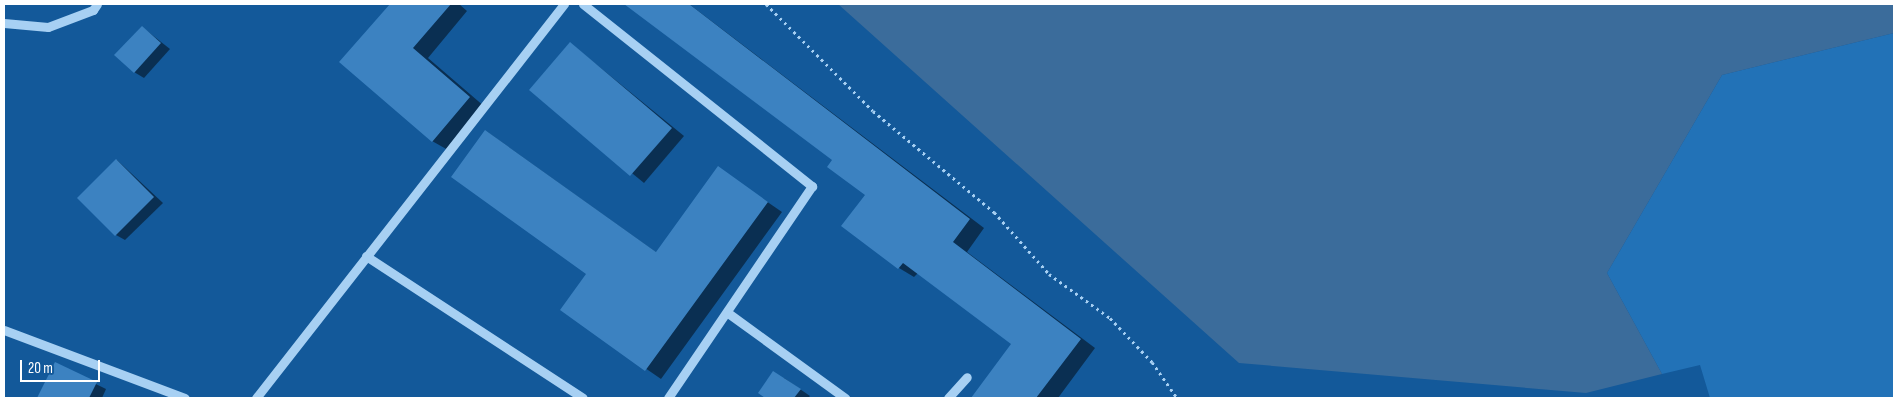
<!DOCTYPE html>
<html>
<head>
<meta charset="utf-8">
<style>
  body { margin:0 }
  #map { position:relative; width:1898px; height:402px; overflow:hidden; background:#13599a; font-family:"Sofia Sans Condensed",sans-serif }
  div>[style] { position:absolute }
  .green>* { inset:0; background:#2272b7 }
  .water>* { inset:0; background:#3b6c9b }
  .shadow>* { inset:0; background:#0007 }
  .building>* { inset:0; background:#3c82c1 }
  .path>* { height:3px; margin-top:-1.5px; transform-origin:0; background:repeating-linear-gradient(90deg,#a7d0f3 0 2.5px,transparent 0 6.5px) }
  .minor>* { height:9px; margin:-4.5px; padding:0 4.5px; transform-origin:4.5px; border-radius:4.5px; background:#a7d0f3 }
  span { translate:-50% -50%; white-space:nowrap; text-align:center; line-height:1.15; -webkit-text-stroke:5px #13599a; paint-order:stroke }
  .frame { position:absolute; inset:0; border:5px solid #fff; pointer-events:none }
  .scale { position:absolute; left:20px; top:360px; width:80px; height:22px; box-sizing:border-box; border:2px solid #fff; border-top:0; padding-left:6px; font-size:15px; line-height:18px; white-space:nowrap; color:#fff; -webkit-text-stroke:4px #13599a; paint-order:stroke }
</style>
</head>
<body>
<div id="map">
  <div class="green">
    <div style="clip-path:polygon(1894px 33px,1894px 398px,1710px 398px,1700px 365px,1662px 374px,1607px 273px,1722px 75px)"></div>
  </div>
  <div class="water">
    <div style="clip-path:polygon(838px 4px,1894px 4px,1894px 33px,1722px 75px,1607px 273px,1662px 374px,1586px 393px,1239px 363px)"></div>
  </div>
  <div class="shadow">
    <div style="clip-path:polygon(392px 4px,459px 4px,467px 11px,428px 58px,485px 107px,448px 150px,432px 141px,341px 62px)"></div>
    <div style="clip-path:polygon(626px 4px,689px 4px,984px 228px,967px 252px,1095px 348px,1058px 398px,973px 398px,1013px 344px,918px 273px,914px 277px,899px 268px,843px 226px,866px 195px,834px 160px)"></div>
    <div style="clip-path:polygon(142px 27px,170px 49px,144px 78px,134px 72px)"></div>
    <div style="clip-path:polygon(570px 43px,684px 136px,644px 183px,531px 90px)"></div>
    <div style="clip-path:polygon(486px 131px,657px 253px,718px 168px,782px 212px,661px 379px,561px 310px,587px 274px)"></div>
    <div style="clip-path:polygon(117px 160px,163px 203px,125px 240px,116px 235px)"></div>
    <div style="clip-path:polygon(55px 364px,106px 389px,102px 398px,39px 398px)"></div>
    <div style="clip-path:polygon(784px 378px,810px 396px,808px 398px,767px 398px,760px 393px)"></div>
  </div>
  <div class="building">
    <div style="clip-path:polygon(390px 4px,451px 4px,413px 48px,470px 97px,432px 142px,339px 62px)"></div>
    <div style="clip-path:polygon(624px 4px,689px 4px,970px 219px,953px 242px,1081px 339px,1036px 398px,971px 398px,1011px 344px,903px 263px,898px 269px,841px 226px,865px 195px,827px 167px,832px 160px)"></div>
    <div style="clip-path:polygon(142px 26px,161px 43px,134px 73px,114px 55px)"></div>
    <div style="clip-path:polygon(570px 42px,672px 128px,630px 176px,529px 90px)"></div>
    <div style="clip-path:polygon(485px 130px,656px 252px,718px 166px,768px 202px,645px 371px,560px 310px,586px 274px,451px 177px)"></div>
    <div style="clip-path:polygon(116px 159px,154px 197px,115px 236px,77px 198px)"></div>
    <div style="clip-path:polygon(55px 362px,97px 382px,89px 398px,37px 398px)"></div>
    <div style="clip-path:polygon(773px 371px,801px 389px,794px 398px,765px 398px,758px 393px)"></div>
  </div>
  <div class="path">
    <div style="left:766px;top:4px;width:151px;rotate:45deg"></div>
    <div style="left:873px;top:111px;width:158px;rotate:39.9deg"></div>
    <div style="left:994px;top:212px;width:83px;rotate:48.4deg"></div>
    <div style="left:1049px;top:274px;width:75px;rotate:35.8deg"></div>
    <div style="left:1110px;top:318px;width:61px;rotate:46.3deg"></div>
    <div style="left:1152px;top:362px;width:44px;rotate:55.2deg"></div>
  </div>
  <div class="minor">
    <div style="left:583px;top:4px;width:293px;rotate:38.5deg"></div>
    <div style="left:812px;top:186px;width:256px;rotate:124.2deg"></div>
    <div style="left:4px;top:23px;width:44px;rotate:5.2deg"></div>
    <div style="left:48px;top:27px;width:48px;rotate:-20.7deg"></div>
    <div style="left:93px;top:10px;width:7px;rotate:-56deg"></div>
    <div style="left:366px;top:256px;width:259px;rotate:33.2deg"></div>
    <div style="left:728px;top:313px;width:145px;rotate:36deg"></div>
    <div style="left:4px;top:330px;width:193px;rotate:20.6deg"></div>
    <div style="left:256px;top:398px;width:500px;rotate:-51.98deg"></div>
    <div style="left:948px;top:398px;width:28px;rotate:-48deg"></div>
  </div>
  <div class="frame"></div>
  <div class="scale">20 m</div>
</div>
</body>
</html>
